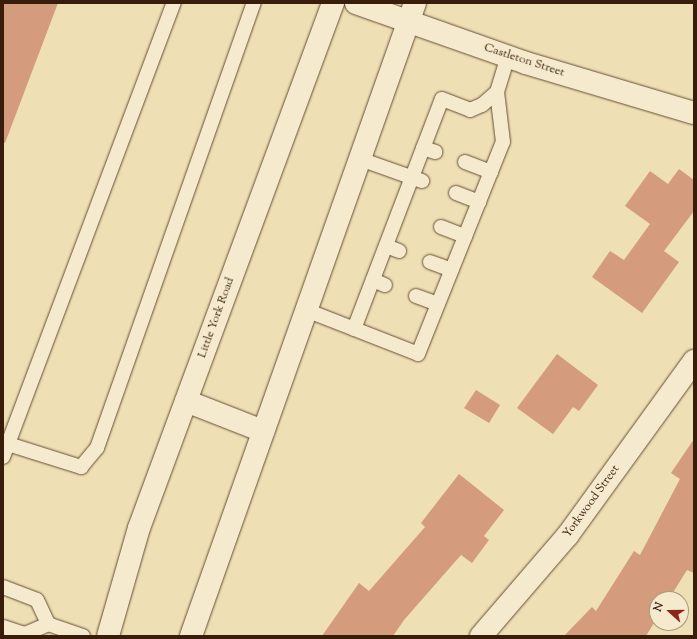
<!DOCTYPE html>
<html>
<head>
<meta charset="utf-8">
<style>
  body { margin:0 }
  #map { position:relative; width:697px; height:639px; overflow:hidden; background:#efdfb4; font-family:"Sorts Mill Goudy",serif }
  div>[style] { position:absolute }
  .building>* { inset:0; background:#d49b7c }
  .roads { filter:drop-shadow(0 0 1px #654e34) drop-shadow(0 0 1px #654e34) }
  .lane>* { height:14px; margin:-7px; padding:0 7px; transform-origin:7px; border-radius:7px; background:#f5eace }
  .street>* { height:22px; margin:-11px; padding:0 11px; transform-origin:11px; border-radius:11px; background:#f5eace }
  .secondary>* { height:22px; margin:-11px; padding:0 11px; transform-origin:11px; border-radius:11px; background:#f5eace }
  span { translate:-50% -50%; white-space:nowrap; text-align:center; line-height:1.15; -webkit-text-stroke:3.5px #f5eace; paint-order:stroke }
  .street-label { font-size:12px; color:#371d0a }
  .frame { position:absolute; inset:0; border:4px solid #371d0a; pointer-events:none }
  .north { position:absolute; left:649px; top:591px; width:40px; height:40px; box-sizing:border-box; background:#f5eace; border:1px solid #a99880; border-radius:50%; rotate:291deg; font-size:11px; font-weight:700; line-height:16px; text-align:center; color:#371d0a }
  .north::after { content:''; display:block; margin:auto; width:14px; height:18px; background:#8f2418; clip-path:polygon(50% 0,100% 100%,50% 72%,0 100%) }
</style>
</head>
<body>
<div id="map">
  <div class="building">
    <div style="clip-path:polygon(3px 3px,58px 3px,5px 143px,3px 142px)"></div>
    <div style="clip-path:polygon(679px 169px,694px 180px,694px 211px,664px 251px,679px 262px,642px 313px,592px 277px,610px 251px,624px 260px,650px 224px,625px 206px,650px 171px,668px 184px)"></div>
    <div style="clip-path:polygon(557px 354px,598px 385px,579px 411px,573px 407px,553px 434px,517px 408px)"></div>
    <div style="clip-path:polygon(476px 390px,500px 405px,489px 423px,464px 408px)"></div>
    <div style="clip-path:polygon(694px 439px,694px 573px,687px 570px,669px 599px,657px 599px,657px 618px,646px 636px,564px 636px,592px 607px,596px 611px,634px 551px,640px 555px,680px 479px,671px 473px)"></div>
    <div style="clip-path:polygon(459px 474px,504px 510px,484px 536px,489px 540px,472px 563px,461px 555px,404px 620px,393px 636px,322px 636px,359px 583px,369px 591px,425px 527px,421px 523px)"></div>
  </div>
  <div class="roads">
    <div class="lane">
      <div style="left:423px;top:148px;width:13px;rotate:18deg"></div>
      <div style="left:360px;top:159px;width:66px;rotate:19.5deg"></div>
      <div style="left:465px;top:162px;width:28px;rotate:21deg"></div>
      <div style="left:456px;top:193px;width:25px;rotate:21deg"></div>
      <div style="left:441px;top:227px;width:26px;rotate:21deg"></div>
      <div style="left:386px;top:246px;width:14px;rotate:21deg"></div>
      <div style="left:430px;top:262px;width:23px;rotate:20deg"></div>
      <div style="left:373px;top:280px;width:13px;rotate:23deg"></div>
      <div style="left:416px;top:296px;width:23px;rotate:20deg"></div>
      <div style="left:306px;top:310px;width:120px;rotate:21.4deg"></div>
      <div style="left:418px;top:354px;width:228px;rotate:-68.2deg"></div>
      <div style="left:503px;top:142px;width:50px;rotate:-96.8deg"></div>
      <div style="left:497px;top:92px;width:37px;rotate:-73deg"></div>
      <div style="left:354px;top:329px;width:246px;rotate:-69.1deg"></div>
      <div style="left:442px;top:99px;width:30px;rotate:21deg"></div>
      <div style="left:470px;top:110px;width:13px;rotate:-23deg"></div>
      <div style="left:482px;top:105px;width:20px;rotate:-41deg"></div>
      <div style="left:8px;top:444px;width:77px;rotate:17.5deg"></div>
      <div style="left:81px;top:467px;width:25px;rotate:-50deg"></div>
      <div style="left:97px;top:448px;width:472px;rotate:-70.6deg"></div>
      <div style="left:3px;top:457px;width:485px;rotate:-69.4deg"></div>
      <div style="left:3px;top:587px;width:36px;rotate:21deg"></div>
      <div style="left:37px;top:600px;width:26px;rotate:65deg"></div>
      <div style="left:3px;top:627px;width:23px;rotate:18deg"></div>
      <div style="left:25px;top:634px;width:25px;rotate:-23deg"></div>
      <div style="left:48px;top:624px;width:37px;rotate:19deg"></div>
    </div>
    <div class="street">
      <div style="left:356px;top:3px;width:180px;rotate:19.4deg"></div>
      <div style="left:526px;top:63px;width:175px;rotate:16.6deg"></div>
      <div style="left:481px;top:636px;width:133px;rotate:-49.3deg"></div>
      <div style="left:568px;top:535px;width:215px;rotate:-54.1deg"></div>
    </div>
    <div class="secondary">
      <div style="left:186px;top:401px;width:83px;rotate:21.3deg"></div>
      <div style="left:108px;top:636px;width:112px;rotate:-74deg"></div>
      <div style="left:139px;top:528px;width:560px;rotate:-69.72deg"></div>
      <div style="left:191px;top:636px;width:671px;rotate:-70.51deg"></div>
    </div>
  </div>
  <div class="street-label">
    <span style="left:524px;top:61px;rotate:18deg">Castleton Street</span>
    <span style="left:217px;top:318px;rotate:-70deg">Little York Road</span>
    <span style="left:592px;top:502px;rotate:-54deg">Yorkwood Street</span>
  </div>
  <div class="frame"></div>
  <div class="north">N</div>
</div>
</body>
</html>
